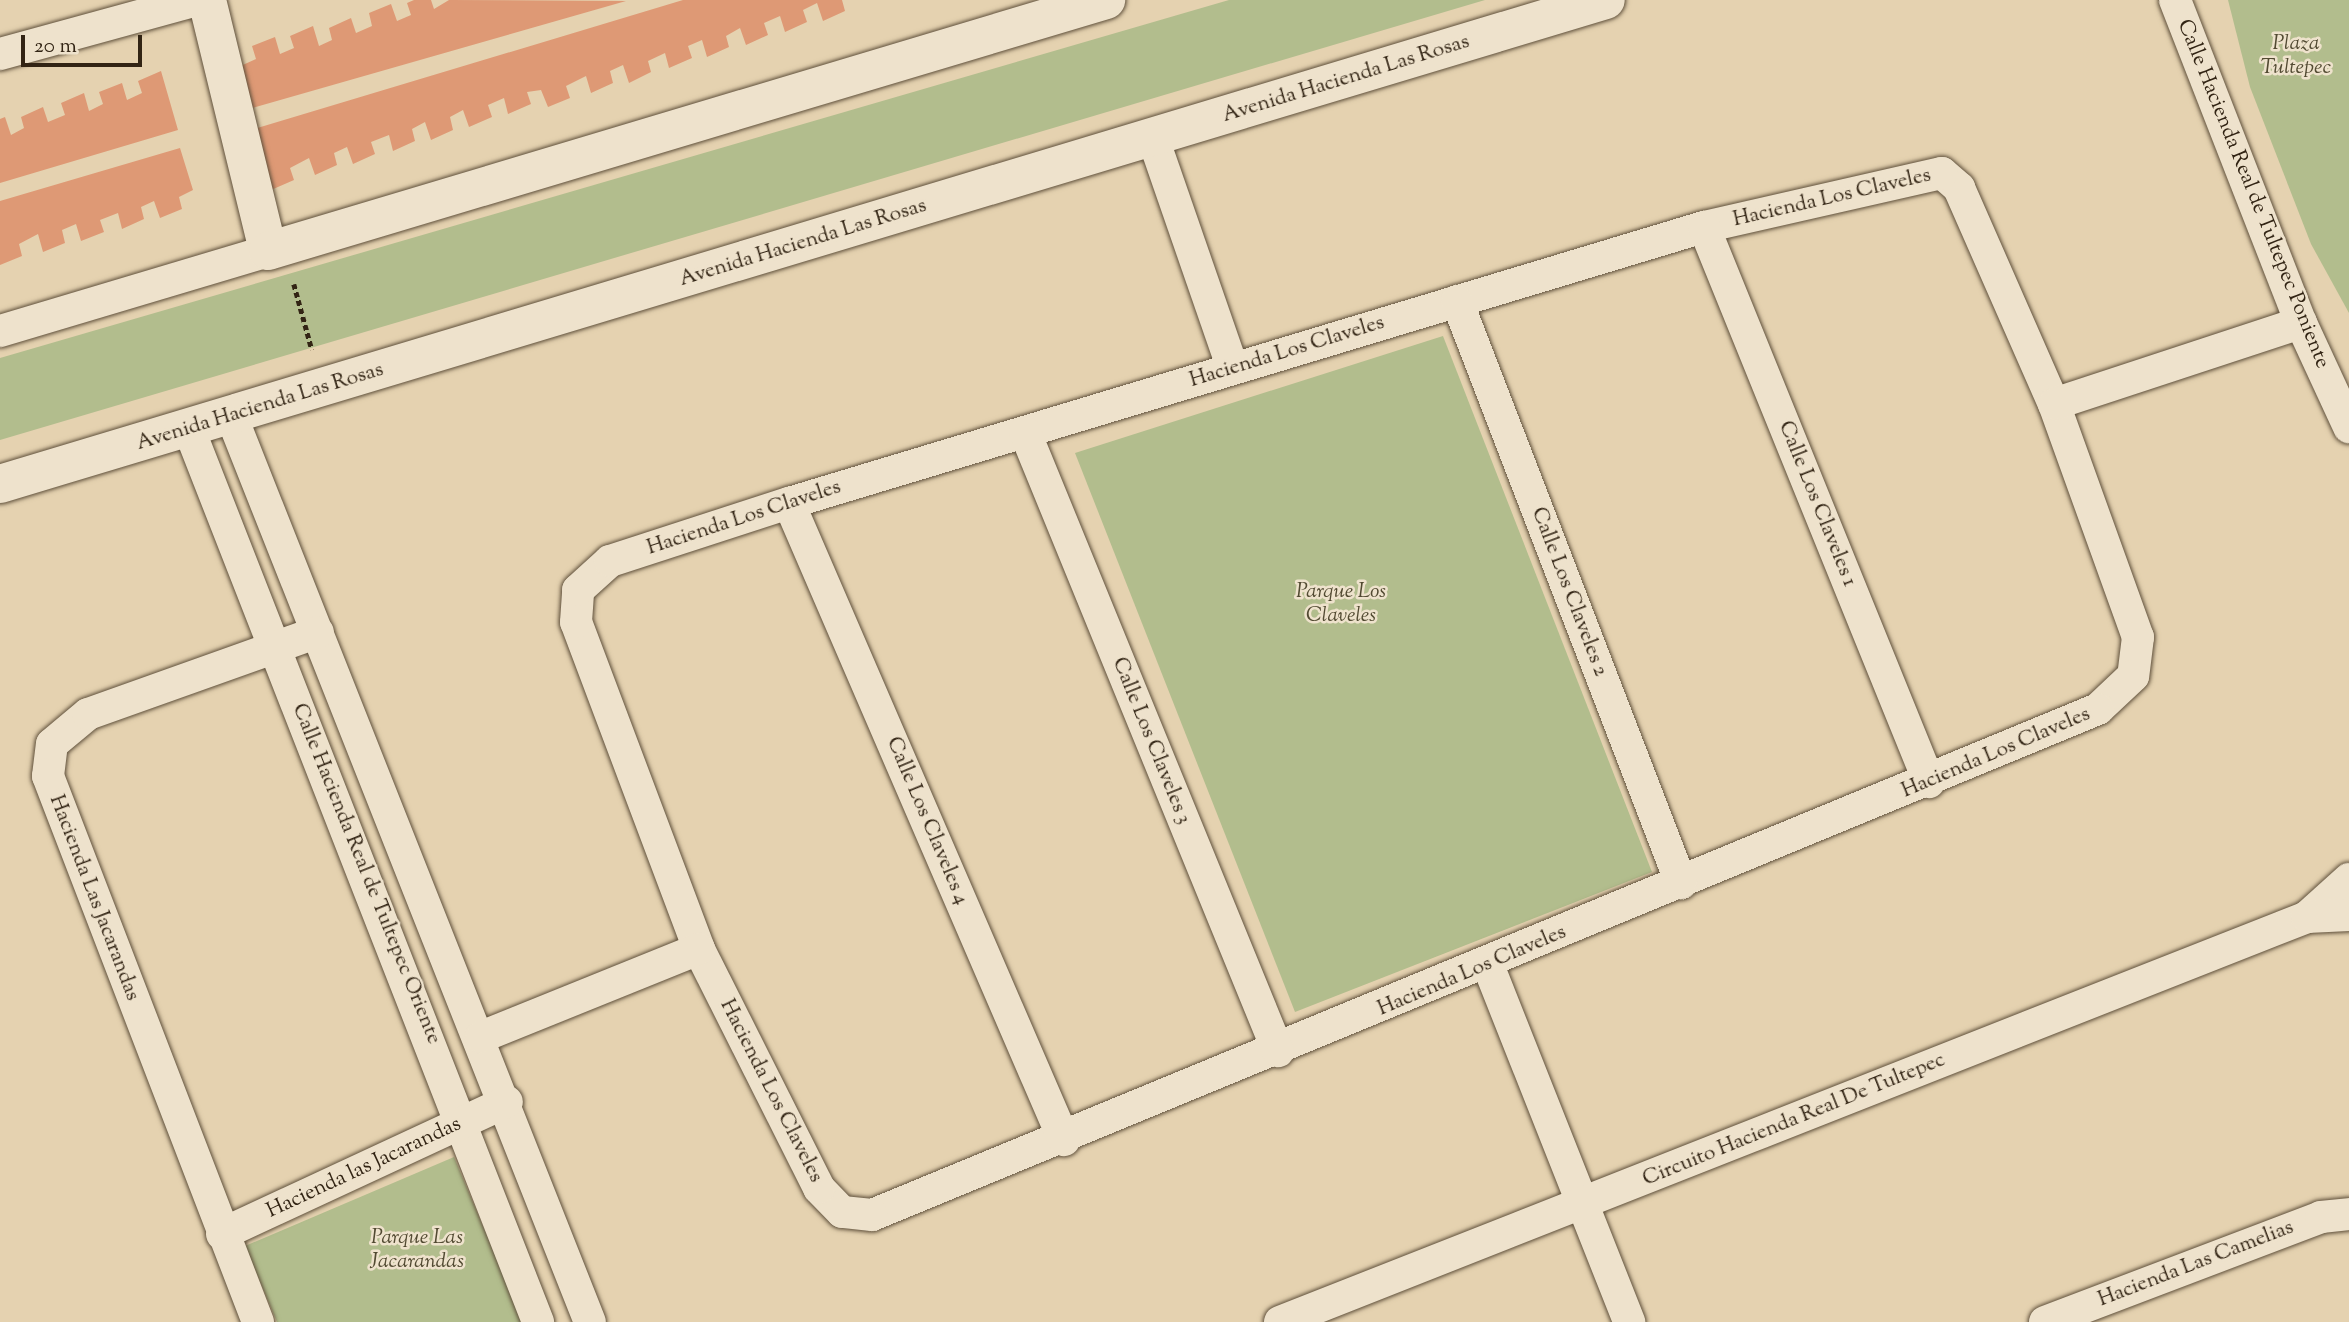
<!DOCTYPE html>
<html>
<head>
<meta charset="utf-8">
<style>
  body { margin:0 }
  #map { position:relative; width:2349px; height:1322px; overflow:hidden; background:#e5d2b0; font-family:"Sorts Mill Goudy",serif }
  div>[style] { position:absolute }
  .green>* { inset:0; background:#b2bd8d }
  .building>* { inset:0; background:#de9975 }
  .path>* { height:4.5px; margin-top:-2.25px; transform-origin:0; background:repeating-linear-gradient(90deg,#322414 0 5px,transparent 0 8.5px) }
  .roads { filter:drop-shadow(0 0 2px #5f503b) drop-shadow(0 0 2px #5f503b) }
  .street>* { height:32px; margin:-16px; padding:0 16px; transform-origin:16px; border-radius:16px; background:#eee2cc }
  .secondary>* { height:38px; margin:-19px; padding:0 19px; transform-origin:19px; border-radius:19px; background:#eee2cc }
  span { translate:-50% -50%; white-space:nowrap; text-align:center; line-height:1.15; -webkit-text-stroke:5px #eee2cc; paint-order:stroke }
  .park-label { font-size:21px; color:#524a32; font-style:italic }
  .street-label { font-size:21px; color:#322414 }
  .scale { position:absolute; left:21px; top:35px; width:121px; height:32px; box-sizing:border-box; border:4px solid #322414; border-top:0; padding-left:9px; font-size:21px; line-height:24px; white-space:nowrap; color:#322414; -webkit-text-stroke:5px #eee2cc; paint-order:stroke }
</style>
</head>
<body>
<div id="map">
  <div class="green">
    <div style="clip-path:polygon(1229px 0,1485px 0,0 440px,0 358px)"></div>
    <div style="clip-path:polygon(2228px 0,2349px 0,2349px 313px,2311px 244px,2250px 87px)"></div>
    <div style="clip-path:polygon(1443px 336px,1652px 872px,1295px 1012px,1075px 453px)"></div>
    <div style="clip-path:polygon(454px 1157px,523px 1322px,277px 1322px,245px 1246px)"></div>
  </div>
  <div class="building">
    <div style="clip-path:polygon(414px 0,431px 0,434px 9px,449px 0,626px 1px,249px 109px,236px 68px,256px 59px,252px 46px,275px 37px,280px 54px,294px 48px,290px 36px,313px 26px,319px 46px,332px 40px,329px 28px,351px 18px,356px 33px,372px 26px,369px 13px,391px 4px,397px 21px,411px 15px,407px 3px)"></div>
    <div style="clip-path:polygon(683px 0,842px 0,845px 11px,823px 21px,817px 3px,803px 10px,807px 22px,785px 32px,780px 16px,764px 23px,768px 35px,746px 45px,740px 28px,726px 36px,729px 47px,707px 57px,702px 40px,688px 46px,692px 58px,669px 68px,665px 53px,648px 61px,651px 72px,629px 83px,623px 65px,610px 71px,613px 83px,591px 93px,586px 76px,566px 86px,570px 98px,548px 107px,541px 90px,527px 92px,531px 104px,508px 114px,504px 98px,488px 105px,492px 117px,469px 127px,463px 110px,450px 117px,453px 130px,431px 140px,425px 122px,412px 129px,415px 141px,393px 151px,389px 135px,371px 142px,375px 154px,353px 164px,347px 147px,334px 153px,337px 165px,315px 175px,309px 158px,290px 168px,294px 180px,271px 190px,251px 130px)"></div>
    <div style="clip-path:polygon(161px 71px,178px 130px,0 183px,0 119px,5px 117px,11px 135px,24px 128px,21px 117px,43px 107px,48px 122px,65px 115px,61px 103px,84px 93px,89px 111px,103px 104px,99px 92px,122px 83px,127px 100px,142px 93px,138px 81px)"></div>
    <div style="clip-path:polygon(180px 148px,193px 190px,179px 197px,182px 209px,160px 218px,154px 201px,141px 207px,144px 219px,122px 229px,118px 213px,100px 220px,104px 232px,81px 241px,76px 224px,62px 230px,65px 243px,43px 252px,38px 234px,19px 244px,22px 256px,0 265px,0 201px)"></div>
  </div>
  <div class="path">
    <div style="left:294px;top:284px;width:68px;rotate:74.7deg"></div>
  </div>
  <div class="roads">
    <div class="street">
      <div style="left:2175px;top:0;width:347px;rotate:68.7deg"></div>
      <div style="left:2301px;top:323px;width:115px;rotate:65.2deg"></div>
      <div style="left:0;top:54px;width:205px;rotate:-15.3deg"></div>
      <div style="left:1153px;top:138px;width:244px;rotate:70.9deg"></div>
      <div style="left:1942px;top:173px;width:23px;rotate:41deg"></div>
      <div style="left:1959px;top:188px;width:236px;rotate:66.3deg"></div>
      <div style="left:2054px;top:404px;width:248px;rotate:70.2deg"></div>
      <div style="left:2138px;top:637px;width:39px;rotate:97deg"></div>
      <div style="left:2133px;top:676px;width:48px;rotate:136.7deg"></div>
      <div style="left:2098px;top:709px;width:1326px;rotate:157.57deg"></div>
      <div style="left:872px;top:1215px;width:30px;rotate:-174deg"></div>
      <div style="left:842px;top:1212px;width:33px;rotate:-134deg"></div>
      <div style="left:819px;top:1188px;width:267px;rotate:-116.7deg"></div>
      <div style="left:699px;top:949px;width:349px;rotate:-110.6deg"></div>
      <div style="left:576px;top:622px;width:32px;rotate:-86deg"></div>
      <div style="left:578px;top:590px;width:43px;rotate:-42.2deg"></div>
      <div style="left:610px;top:561px;width:188px;rotate:-18deg"></div>
      <div style="left:789px;top:503px;width:956px;rotate:-16.79deg"></div>
      <div style="left:1704px;top:227px;width:244px;rotate:-12.8deg"></div>
      <div style="left:1704px;top:227px;width:599px;rotate:67.93deg"></div>
      <div style="left:1457px;top:301px;width:624px;rotate:68.95deg"></div>
      <div style="left:0;top:331px;width:280px;rotate:-16.6deg"></div>
      <div style="left:2054px;top:404px;width:260px;rotate:-18.2deg"></div>
      <div style="left:231px;top:415px;width:975px;rotate:68.41deg"></div>
      <div style="left:189px;top:429px;width:959px;rotate:68.65deg"></div>
      <div style="left:1025px;top:432px;width:669px;rotate:67.77deg"></div>
      <div style="left:789px;top:503px;width:694px;rotate:66.65deg"></div>
      <div style="left:2307px;top:917px;width:57px;rotate:-42.1deg"></div>
      <div style="left:1488px;top:965px;width:384px;rotate:68.4deg"></div>
      <div style="left:481px;top:1037px;width:235px;rotate:-22deg"></div>
      <div style="left:222px;top:1234px;width:314px;rotate:-24.9deg"></div>
      <div style="left:258px;top:1322px;width:585px;rotate:-111.04deg"></div>
      <div style="left:48px;top:776px;width:32px;rotate:-83deg"></div>
      <div style="left:52px;top:744px;width:47px;rotate:-39.8deg"></div>
      <div style="left:88px;top:714px;width:244px;rotate:-19.6deg"></div>
      <div style="left:1280px;top:1322px;width:1104px;rotate:-21.52deg"></div>
      <div style="left:2307px;top:917px;width:42px;rotate:-2.7deg"></div>
      <div style="left:2045px;top:1322px;width:295px;rotate:-20.8deg"></div>
      <div style="left:2321px;top:1217px;width:28px;rotate:-6deg"></div>
    </div>
    <div class="secondary">
      <div style="left:207px;top:0;width:258px;rotate:76.3deg"></div>
      <div style="left:268px;top:251px;width:875px;rotate:-16.67deg"></div>
      <div style="left:0;top:484px;width:1677px;rotate:-16.77deg"></div>
    </div>
  </div>
  <div class="park-label">
    <span style="left:2296px;top:56px">Plaza<br>Tultepec</span>
    <span style="left:1341px;top:604px">Parque Los<br>Claveles</span>
    <span style="left:417px;top:1250px">Parque Las<br>Jacarandas</span>
  </div>
  <div class="street-label">
    <span style="left:1346px;top:79px;rotate:-17deg">Avenida Hacienda Las Rosas</span>
    <span style="left:2253px;top:194px;rotate:68deg">Calle Hacienda Real de Tultepec Poniente</span>
    <span style="left:1832px;top:198px;rotate:-13deg">Hacienda Los Claveles</span>
    <span style="left:803px;top:243px;rotate:-17deg">Avenida Hacienda Las Rosas</span>
    <span style="left:1287px;top:352px;rotate:-17deg">Hacienda Los Claveles</span>
    <span style="left:260px;top:407px;rotate:-17deg">Avenida Hacienda Las Rosas</span>
    <span style="left:1817px;top:504px;rotate:68deg">Calle Los Claveles 1</span>
    <span style="left:744px;top:518px;rotate:-18deg">Hacienda Los Claveles</span>
    <span style="left:1569px;top:592px;rotate:69deg">Calle Los Claveles 2</span>
    <span style="left:1151px;top:741px;rotate:68deg">Calle Los Claveles 3</span>
    <span style="left:1996px;top:753px;rotate:-23deg">Hacienda Los Claveles</span>
    <span style="left:927px;top:821px;rotate:67deg">Calle Los Claveles 4</span>
    <span style="left:366px;top:874px;rotate:68deg">Calle Hacienda Real de Tultepec Oriente</span>
    <span style="left:94px;top:898px;rotate:69deg">Hacienda Las Jacarandas</span>
    <span style="left:1472px;top:971px;rotate:-23deg">Hacienda Los Claveles</span>
    <span style="left:771px;top:1091px;rotate:63deg">Hacienda Los Claveles</span>
    <span style="left:1794px;top:1120px;rotate:-22deg">Circuito Hacienda Real De Tultepec</span>
    <span style="left:364px;top:1168px;rotate:-25deg">Hacienda las Jacarandas</span>
    <span style="left:2196px;top:1264px;rotate:-21deg">Hacienda Las Camelias</span>
  </div>
  <div class="scale">20 m</div>
</div>
</body>
</html>
